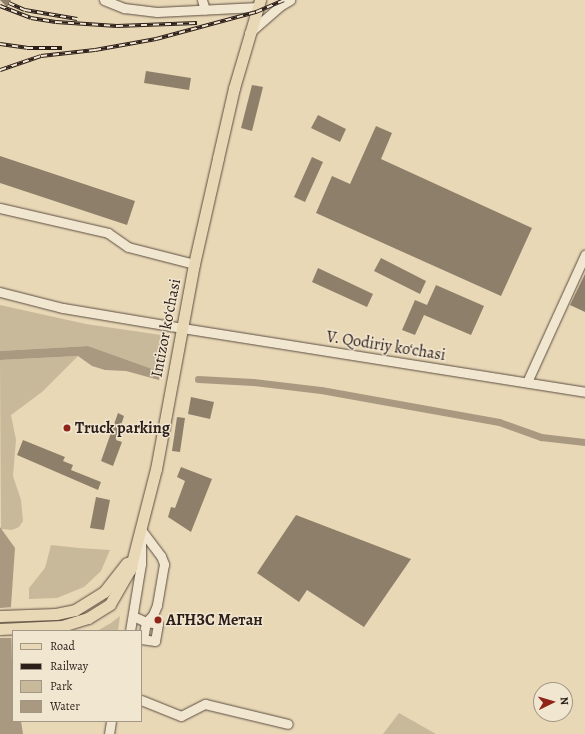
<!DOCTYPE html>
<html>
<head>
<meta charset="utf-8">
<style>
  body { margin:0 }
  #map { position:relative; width:585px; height:734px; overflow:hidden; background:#e9d8b6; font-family:Alegreya,serif }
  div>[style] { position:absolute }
  .green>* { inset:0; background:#c9b99b }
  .water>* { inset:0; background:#a99981 }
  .pier>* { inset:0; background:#e9d8b6 }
  .canal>* { height:7px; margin:-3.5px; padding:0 3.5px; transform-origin:3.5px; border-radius:3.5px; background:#a99981 }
  .building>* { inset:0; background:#8e7f6b }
  .roads { filter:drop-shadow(0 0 1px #5b4d41) drop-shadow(0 0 1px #5b4d41) }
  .minor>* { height:9px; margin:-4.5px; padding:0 4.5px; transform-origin:4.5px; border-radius:4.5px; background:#f1e6d0 }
  .major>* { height:11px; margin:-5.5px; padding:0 5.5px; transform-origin:5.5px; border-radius:5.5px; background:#e9d8b6 }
  .rail>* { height:3.5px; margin-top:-1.75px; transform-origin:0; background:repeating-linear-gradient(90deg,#f1e6d0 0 6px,#2c1f1a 0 12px); box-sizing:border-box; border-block:1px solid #2c1f1a }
  .dots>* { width:11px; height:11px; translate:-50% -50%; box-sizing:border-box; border:2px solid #f1e6d0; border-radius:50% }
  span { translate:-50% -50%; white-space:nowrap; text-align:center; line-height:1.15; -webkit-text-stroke:3px #f1e6d0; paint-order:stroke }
  .street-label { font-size:16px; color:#2c1f1a }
  .poi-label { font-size:16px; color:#2c1f1a; font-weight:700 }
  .left { translate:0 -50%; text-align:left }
  .legend { position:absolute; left:12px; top:630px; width:130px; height:92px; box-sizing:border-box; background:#f1e6d0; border:1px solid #a29687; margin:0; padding:5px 7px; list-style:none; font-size:12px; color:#2c1f1a }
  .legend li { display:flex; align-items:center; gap:8px; height:20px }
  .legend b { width:20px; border:1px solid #a29687 }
  .north { position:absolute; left:533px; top:682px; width:40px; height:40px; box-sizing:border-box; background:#f1e6d0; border:1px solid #a29687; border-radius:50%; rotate:85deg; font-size:11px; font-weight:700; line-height:16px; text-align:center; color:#2c1f1a }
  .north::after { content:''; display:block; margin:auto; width:14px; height:18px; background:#8f2418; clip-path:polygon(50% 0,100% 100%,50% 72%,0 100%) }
</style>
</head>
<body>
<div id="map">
  <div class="green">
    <div style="clip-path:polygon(0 305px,86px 324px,168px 336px,161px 372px,88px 346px,0 351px)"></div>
    <div style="clip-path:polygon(78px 356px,42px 392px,11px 415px,16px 440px,13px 476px,21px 500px,23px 521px,19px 527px,12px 530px,1px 529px,0 360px)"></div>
    <div style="clip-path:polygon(51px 545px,79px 548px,110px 550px,101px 571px,84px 587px,57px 598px,29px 599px,29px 588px,45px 568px)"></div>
    <div style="clip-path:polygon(120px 616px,118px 631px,97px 631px,111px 623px)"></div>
    <div style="clip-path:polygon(399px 713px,436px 734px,383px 734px)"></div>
  </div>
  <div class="water">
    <div style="clip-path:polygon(88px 346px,161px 372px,159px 380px,126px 371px,105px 370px,92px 366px,78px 356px,0 360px,0 351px)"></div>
    <div style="clip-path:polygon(0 527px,15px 548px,11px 606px,13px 721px,21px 721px,23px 734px,0 734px)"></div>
  </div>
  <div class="pier">
    <div style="clip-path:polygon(13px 607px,13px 638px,0 638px,0 608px)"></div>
  </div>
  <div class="canal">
    <div style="left:198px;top:379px;width:55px;rotate:3.1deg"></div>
    <div style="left:253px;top:382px;width:68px;rotate:6.7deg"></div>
    <div style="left:321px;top:390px;width:181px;rotate:10.2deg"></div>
    <div style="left:499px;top:422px;width:45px;rotate:19.7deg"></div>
    <div style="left:541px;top:437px;width:44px;rotate:6.5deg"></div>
  </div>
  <div class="building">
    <div style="clip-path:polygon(0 0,11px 0,7px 7px)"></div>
    <div style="clip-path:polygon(146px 71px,191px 78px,189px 90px,144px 83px)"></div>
    <div style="clip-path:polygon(252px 85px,263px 87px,252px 131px,241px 128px)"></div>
    <div style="clip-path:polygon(318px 115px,346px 129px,340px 142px,311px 128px)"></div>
    <div style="clip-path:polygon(376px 126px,392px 133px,381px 159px,532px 228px,501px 296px,316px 213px,332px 176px,350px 184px)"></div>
    <div style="clip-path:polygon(0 156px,135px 201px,127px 225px,0 183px)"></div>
    <div style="clip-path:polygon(312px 157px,323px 162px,305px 202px,294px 197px)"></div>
    <div style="clip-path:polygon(381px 258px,426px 281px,420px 294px,374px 271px)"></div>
    <div style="clip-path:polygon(318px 268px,373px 294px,367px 307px,312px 282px)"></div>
    <div style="clip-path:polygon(585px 274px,585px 312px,570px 305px)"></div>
    <div style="clip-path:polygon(436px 285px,484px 306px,471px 335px,424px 315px,415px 335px,402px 330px,415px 300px,427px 305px)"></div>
    <div style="clip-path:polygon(191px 397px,214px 402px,210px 419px,188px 414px)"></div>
    <div style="clip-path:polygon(118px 413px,124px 416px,116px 440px,122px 442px,113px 466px,101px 461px)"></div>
    <div style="clip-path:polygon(177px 417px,185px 418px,180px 452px,172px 451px)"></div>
    <div style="clip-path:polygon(23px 440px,65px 457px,63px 461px,73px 465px,71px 470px,101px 482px,98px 490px,17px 455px)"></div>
    <div style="clip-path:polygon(181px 467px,212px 479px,191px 532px,168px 517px,171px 507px,175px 508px,185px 481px,177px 477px)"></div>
    <div style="clip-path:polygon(96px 497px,110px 500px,104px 530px,90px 528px)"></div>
    <div style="clip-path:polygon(296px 515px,411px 559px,364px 627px,307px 590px,299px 602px,257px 573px)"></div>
  </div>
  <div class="roads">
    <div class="minor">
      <div style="left:104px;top:0;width:22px;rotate:22deg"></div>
      <div style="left:124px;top:8px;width:33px;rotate:7deg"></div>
      <div style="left:157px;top:12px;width:101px;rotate:-2.8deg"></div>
      <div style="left:202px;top:0;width:10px;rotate:73deg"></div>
      <div style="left:249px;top:33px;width:41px;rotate:-41.1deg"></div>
      <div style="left:280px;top:6px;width:12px;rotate:-31deg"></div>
      <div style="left:0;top:208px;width:111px;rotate:13deg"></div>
      <div style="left:108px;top:233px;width:24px;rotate:35deg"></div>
      <div style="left:128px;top:247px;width:68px;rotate:14.4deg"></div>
      <div style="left:0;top:292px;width:65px;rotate:14.3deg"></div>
      <div style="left:63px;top:308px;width:121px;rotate:9.5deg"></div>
      <div style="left:182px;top:328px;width:408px;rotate:9deg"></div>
      <div style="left:527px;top:382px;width:140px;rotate:-65.5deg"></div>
      <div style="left:142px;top:531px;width:31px;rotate:53deg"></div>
      <div style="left:161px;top:556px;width:9px;rotate:69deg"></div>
      <div style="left:164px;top:564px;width:42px;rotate:99.7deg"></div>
      <div style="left:157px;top:605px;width:11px;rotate:112deg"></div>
      <div style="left:153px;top:615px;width:10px;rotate:135deg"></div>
      <div style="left:146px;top:622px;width:17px;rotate:100deg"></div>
      <div style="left:133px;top:616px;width:14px;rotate:25deg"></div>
      <div style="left:146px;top:622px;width:12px;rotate:9deg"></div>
      <div style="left:158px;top:624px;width:17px;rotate:100deg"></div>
      <div style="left:155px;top:641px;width:14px;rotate:-172deg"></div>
      <div style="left:130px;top:631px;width:68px;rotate:-80.7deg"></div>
      <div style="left:141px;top:564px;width:27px;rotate:-90deg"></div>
      <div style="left:141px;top:700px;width:43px;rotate:21.8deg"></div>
      <div style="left:181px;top:716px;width:27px;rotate:-27deg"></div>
      <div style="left:205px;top:704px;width:85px;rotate:13.5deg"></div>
      <div style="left:109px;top:734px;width:13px;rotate:-81deg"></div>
    </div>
    <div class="major">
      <div style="left:0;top:616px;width:56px;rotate:-2deg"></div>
      <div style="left:56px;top:614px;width:19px;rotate:-12deg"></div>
      <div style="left:75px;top:610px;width:34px;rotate:-32deg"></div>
      <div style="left:104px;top:592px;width:37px;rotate:-52deg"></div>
      <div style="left:0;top:629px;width:62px;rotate:-2.8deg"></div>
      <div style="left:62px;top:626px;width:27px;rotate:-17deg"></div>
      <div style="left:88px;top:618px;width:26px;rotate:-32deg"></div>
      <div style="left:110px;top:604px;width:39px;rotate:-60deg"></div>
      <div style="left:130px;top:570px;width:104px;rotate:-75.6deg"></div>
      <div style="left:156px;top:469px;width:208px;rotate:-79.5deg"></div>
      <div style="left:194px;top:264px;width:109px;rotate:-77.2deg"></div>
      <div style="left:218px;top:158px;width:72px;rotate:-77.1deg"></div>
      <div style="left:234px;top:88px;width:92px;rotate:-73.5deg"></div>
    </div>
  </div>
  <div class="rail">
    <div style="left:9px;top:3px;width:17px;rotate:24deg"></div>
    <div style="left:25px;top:10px;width:53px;rotate:9.8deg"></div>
    <div style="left:0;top:6px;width:33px;rotate:21deg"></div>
    <div style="left:31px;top:18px;width:25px;rotate:9deg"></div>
    <div style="left:56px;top:22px;width:61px;rotate:3.8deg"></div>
    <div style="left:117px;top:26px;width:80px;rotate:-2.1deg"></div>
    <div style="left:0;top:44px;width:27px;rotate:8deg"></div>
    <div style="left:27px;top:48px;width:35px"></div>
    <div style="left:0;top:70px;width:43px;rotate:-18.9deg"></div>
    <div style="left:41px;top:56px;width:54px;rotate:-6.3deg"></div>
    <div style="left:95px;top:50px;width:62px;rotate:-10.2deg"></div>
    <div style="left:156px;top:39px;width:104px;rotate:-15.1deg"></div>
    <div style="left:256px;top:12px;width:30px;rotate:-23deg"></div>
  </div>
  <div class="dots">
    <div style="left:67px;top:428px;background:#8f2418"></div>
    <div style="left:158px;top:620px;background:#8f2418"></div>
  </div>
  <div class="street-label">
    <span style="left:166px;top:328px;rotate:-79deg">Intizor ko‘chasi</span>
    <span style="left:386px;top:346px;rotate:9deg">V. Qodiriy ko‘chasi</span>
  </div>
  <div class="poi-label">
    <span class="left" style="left:75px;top:428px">Truck parking</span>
    <span class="left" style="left:166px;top:620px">АГНЗС Метан</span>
  </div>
  <ul class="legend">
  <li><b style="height:5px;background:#e9d8b6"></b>Road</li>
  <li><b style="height:5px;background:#2c1f1a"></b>Railway</li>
  <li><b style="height:11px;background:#c9b99b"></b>Park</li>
  <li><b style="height:11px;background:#a99981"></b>Water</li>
  </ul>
  <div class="north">N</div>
</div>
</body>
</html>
